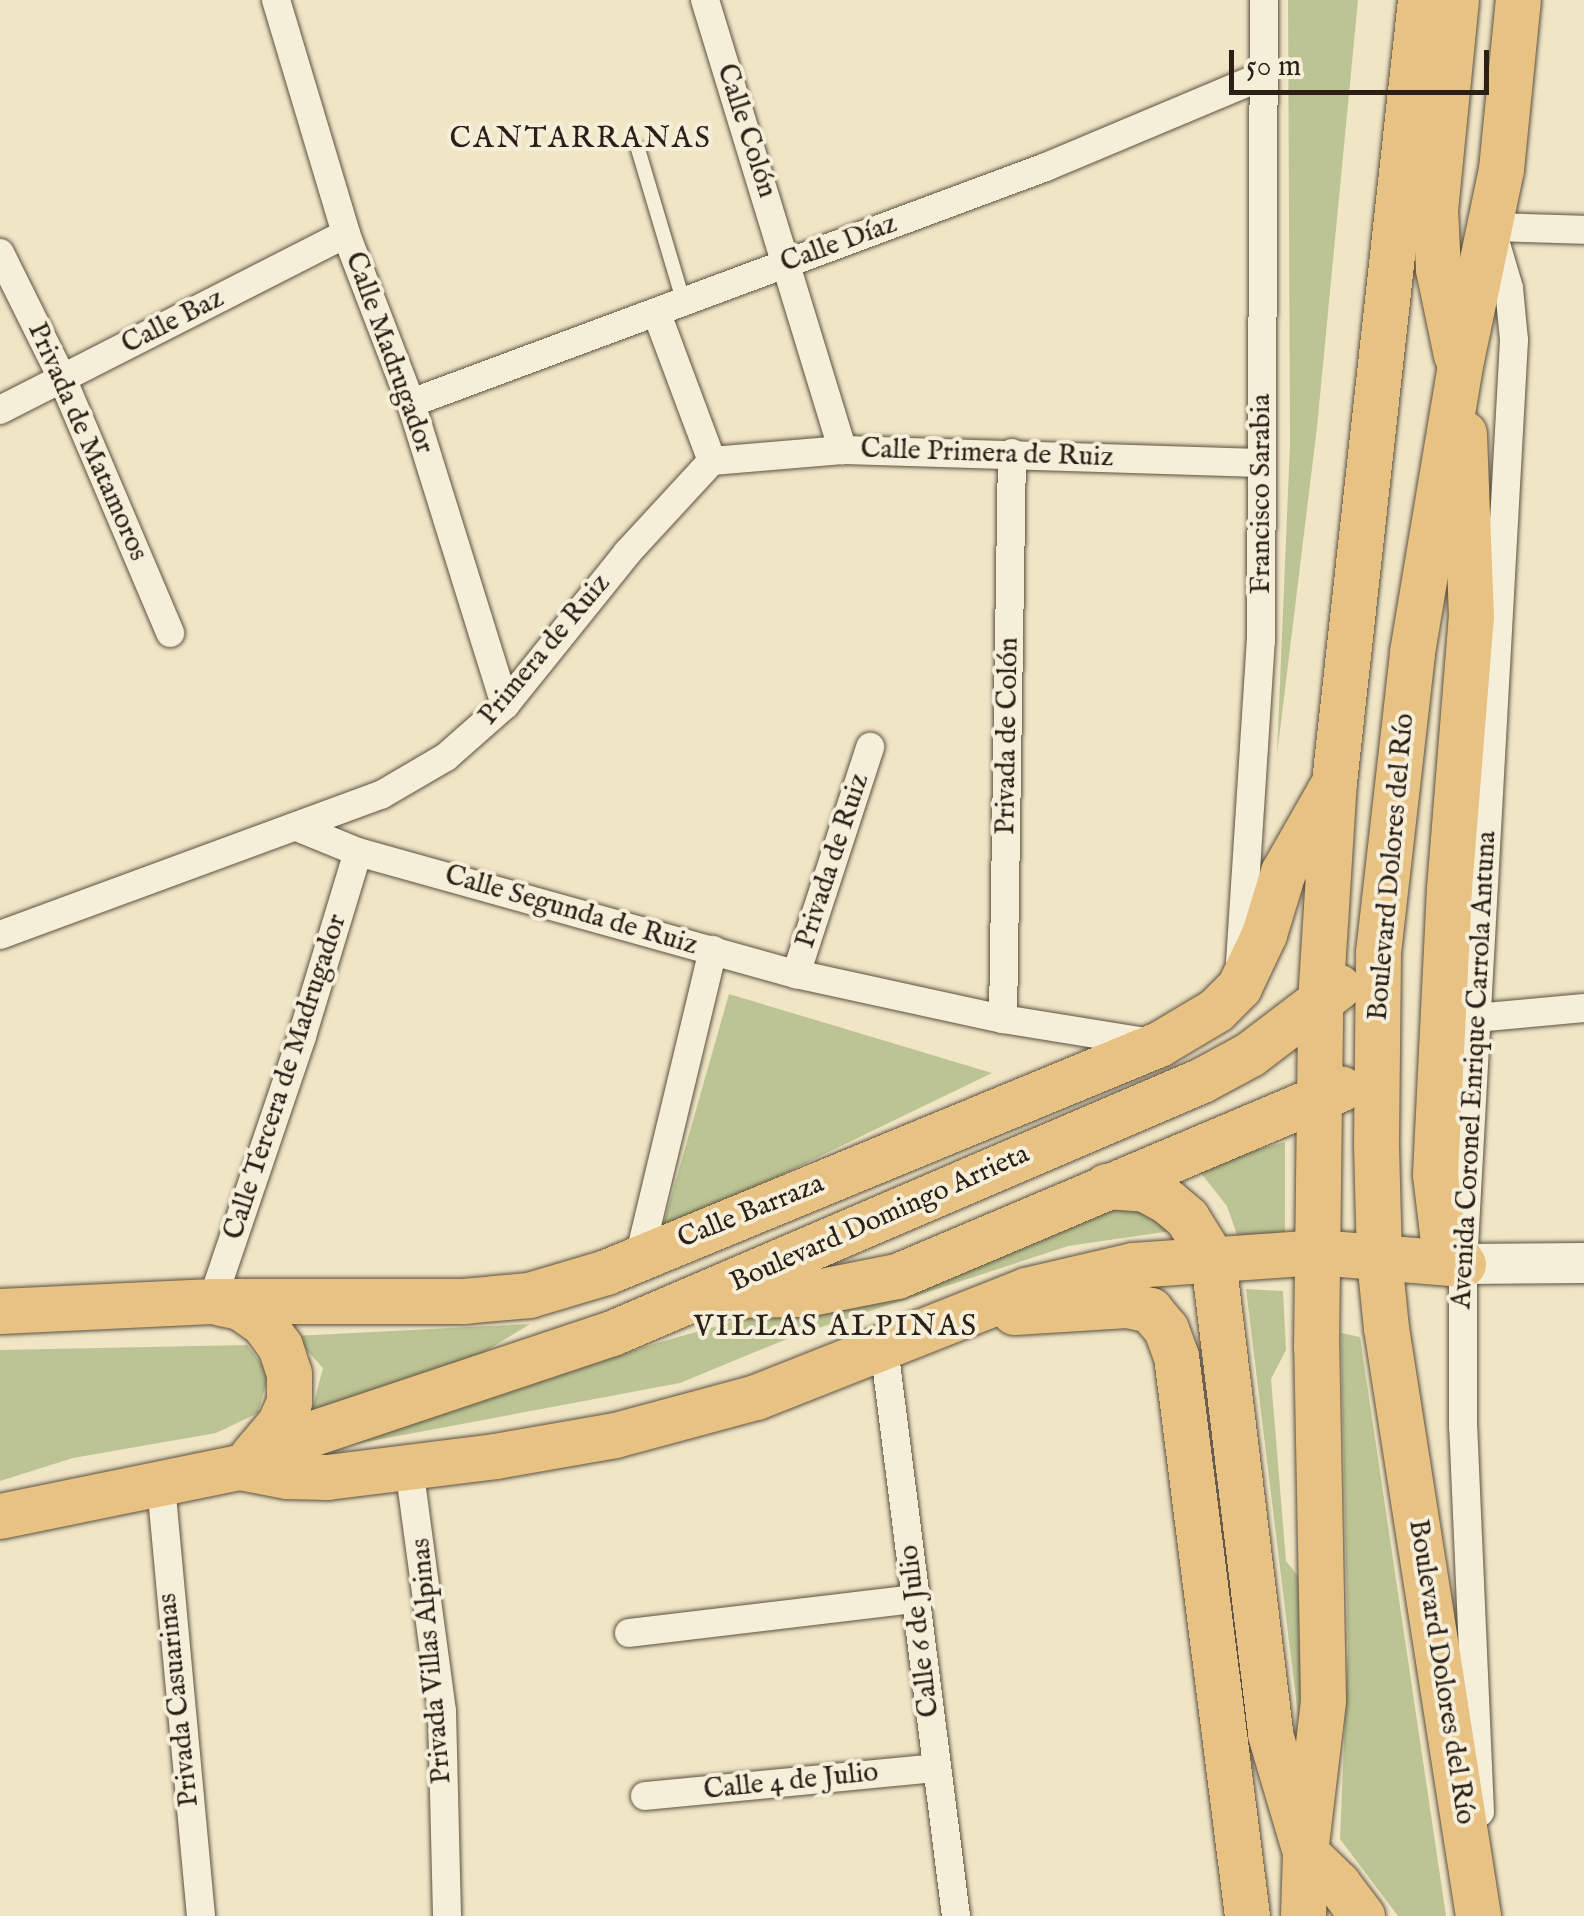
<!DOCTYPE html>
<html>
<head>
<meta charset="utf-8">
<style>
  body { margin:0 }
  #map { position:relative; width:1584px; height:1916px; overflow:hidden; background:#f0e5c5; font-family:"IM FELL English",serif }
  div>[style] { position:absolute }
  .green>* { inset:0; background:#bcc493 }
  .roads { filter:drop-shadow(0 0 2px #5c5142) drop-shadow(0 0 2px #5c5142) }
  .lane>* { height:14px; margin:-7px; padding:0 7px; transform-origin:7px; border-radius:7px; background:#f5eed9 }
  .street>* { height:28px; margin:-14px; padding:0 14px; transform-origin:14px; border-radius:14px; background:#f5eed9 }
  .secondary>* { height:40px; margin:-20px; padding:0 20px; transform-origin:20px; border-radius:20px; background:#f5eed9 }
  .primary>* { height:45px; margin:-22.5px; padding:0 22.5px; transform-origin:22.5px; border-radius:22.5px; background:#e8c282 }
  span { translate:-50% -50%; white-space:nowrap; text-align:center; line-height:1.15; -webkit-text-stroke:8px #f5eed9; paint-order:stroke }
  .street-label { font-size:28px; color:#2b2017 }
  .neighbourhood-label { font-size:30px; color:#2b2017; letter-spacing:2.5px }
  .scale { position:absolute; left:1229px; top:50px; width:260px; height:45px; box-sizing:border-box; border:5px solid #2b2017; border-top:0; padding-left:12px; font-size:30px; line-height:35px; white-space:nowrap; color:#2b2017; -webkit-text-stroke:8px #f5eed9; paint-order:stroke }
</style>
</head>
<body>
<div id="map">
  <div class="green">
    <div style="clip-path:polygon(1288px 0,1358px 0,1317px 427px,1277px 755px,1290px 444px)"></div>
    <div style="clip-path:polygon(729px 994px,992px 1073px,661px 1233px)"></div>
    <div style="clip-path:polygon(1285px 1142px,1285px 1236px,1238px 1238px,1227px 1206px,1196px 1167px)"></div>
    <div style="clip-path:polygon(1130px 1198px,1178px 1230px,1068px 1246px,794px 1336px,680px 1383px,344px 1446px,657px 1343px,832px 1294px)"></div>
    <div style="clip-path:polygon(1246px 1289px,1283px 1291px,1286px 1350px,1271px 1379px,1286px 1561px,1298px 1576px,1302px 1625px,1299px 1723px)"></div>
    <div style="clip-path:polygon(530px 1324px,478px 1356px,311px 1414px,323px 1368px,294px 1336px)"></div>
    <div style="clip-path:polygon(1341px 1333px,1360px 1337px,1446px 1916px,1398px 1916px,1340px 1839px,1348px 1648px)"></div>
    <div style="clip-path:polygon(247px 1345px,269px 1373px,258px 1413px,216px 1433px,73px 1458px,0 1481px,0 1350px)"></div>
  </div>
  <div class="roads">
    <div class="lane">
      <div style="left:638px;top:149px;width:161px;rotate:73.4deg"></div>
    </div>
    <div class="street">
      <div style="left:276px;top:0;width:244px;rotate:73.3deg"></div>
      <div style="left:346px;top:234px;width:181px;rotate:69deg"></div>
      <div style="left:411px;top:403px;width:316px;rotate:72.7deg"></div>
      <div style="left:705px;top:0;width:471px;rotate:73deg"></div>
      <div style="left:0;top:253px;width:140px;rotate:63.6deg"></div>
      <div style="left:62px;top:378px;width:277px;rotate:67deg"></div>
      <div style="left:657px;top:314px;width:157px;rotate:69.5deg"></div>
      <div style="left:411px;top:403px;width:677px;rotate:-20.39deg"></div>
      <div style="left:1046px;top:167px;width:235px;rotate:-22.8deg"></div>
      <div style="left:0;top:410px;width:388px;rotate:-27deg"></div>
      <div style="left:712px;top:461px;width:131px;rotate:-4.8deg"></div>
      <div style="left:843px;top:450px;width:419px;rotate:1.8deg"></div>
      <div style="left:297px;top:827px;width:66px;rotate:22.3deg"></div>
      <div style="left:358px;top:852px;width:455px;rotate:15.6deg"></div>
      <div style="left:796px;top:974px;width:212px;rotate:12.3deg"></div>
      <div style="left:1003px;top:1019px;width:151px;rotate:9.2deg"></div>
      <div style="left:0;top:935px;width:406px;rotate:-20.2deg"></div>
      <div style="left:381px;top:795px;width:75px;rotate:-30.3deg"></div>
      <div style="left:446px;top:757px;width:79px;rotate:-41.4deg"></div>
      <div style="left:505px;top:705px;width:195px;rotate:-51.2deg"></div>
      <div style="left:627px;top:553px;width:125px;rotate:-47.3deg"></div>
      <div style="left:1240px;top:963px;width:323px;rotate:-86.3deg"></div>
      <div style="left:1261px;top:641px;width:641px;rotate:-89.73deg"></div>
      <div style="left:796px;top:974px;width:239px;rotate:-71.9deg"></div>
      <div style="left:1476px;top:1018px;width:108px;rotate:-5.3deg"></div>
      <div style="left:1003px;top:1019px;width:566px;rotate:-89.09deg"></div>
      <div style="left:639px;top:1258px;width:317px;rotate:-76.5deg"></div>
      <div style="left:212px;top:1301px;width:280px;rotate:-71.2deg"></div>
      <div style="left:302px;top:1036px;width:192px;rotate:-73.1deg"></div>
      <div style="left:884px;top:1347px;width:574px;rotate:82.79deg"></div>
      <div style="left:409px;top:1467px;width:246px;rotate:82.3deg"></div>
      <div style="left:442px;top:1711px;width:205px;rotate:88.6deg"></div>
      <div style="left:161px;top:1485px;width:433px;rotate:84.7deg"></div>
      <div style="left:629px;top:1633px;width:289px;rotate:-6.8deg"></div>
      <div style="left:645px;top:1796px;width:293px;rotate:-5.5deg"></div>
      <div style="left:1480px;top:1812px;width:385px;rotate:-92.5deg"></div>
      <div style="left:1463px;top:1427px;width:163px;rotate:-90deg"></div>
      <div style="left:1463px;top:1264px;width:925px;rotate:-86.84deg"></div>
      <div style="left:1514px;top:340px;width:52px;rotate:-95.5deg"></div>
      <div style="left:1509px;top:288px;width:64px;rotate:-106.4deg"></div>
      <div style="left:1491px;top:227px;width:93px;rotate:1.8deg"></div>
    </div>
    <div class="secondary">
      <div style="left:1463px;top:1264px;width:121px;rotate:-0.5deg"></div>
    </div>
    <div class="primary">
      <div style="left:1456px;top:355px;width:88px;rotate:-101.8deg"></div>
      <div style="left:1438px;top:269px;width:59px;rotate:-92.9deg"></div>
      <div style="left:1435px;top:210px;width:211px;rotate:-84.3deg"></div>
      <div style="left:1106px;top:1186px;width:39px;rotate:4deg"></div>
      <div style="left:1145px;top:1189px;width:25px;rotate:29deg"></div>
      <div style="left:1167px;top:1201px;width:26px;rotate:40deg"></div>
      <div style="left:1187px;top:1218px;width:49px;rotate:58.2deg"></div>
      <div style="left:1213px;top:1260px;width:477px;rotate:83.1deg"></div>
      <div style="left:1270px;top:1734px;width:123px;rotate:73.5deg"></div>
      <div style="left:1305px;top:1852px;width:46px;rotate:44.1deg"></div>
      <div style="left:1338px;top:1884px;width:40px;rotate:53deg"></div>
      <div style="left:1463px;top:1264px;width:37px;rotate:-124deg"></div>
      <div style="left:1442px;top:1233px;width:59px;rotate:-96.8deg"></div>
      <div style="left:1435px;top:1174px;width:286px;rotate:-87.2deg"></div>
      <div style="left:1449px;top:888px;width:272px;rotate:-85.4deg"></div>
      <div style="left:1471px;top:617px;width:184px;rotate:-92.2deg"></div>
      <div style="left:726px;top:1295px;width:80px;rotate:-0.7deg"></div>
      <div style="left:806px;top:1294px;width:93px;rotate:-11.2deg"></div>
      <div style="left:897px;top:1276px;width:482px;rotate:-22.9deg"></div>
      <div style="left:220px;top:1303px;width:20px;rotate:11deg"></div>
      <div style="left:240px;top:1307px;width:28px;rotate:35deg"></div>
      <div style="left:263px;top:1323px;width:29px;rotate:54deg"></div>
      <div style="left:280px;top:1346px;width:28px;rotate:72deg"></div>
      <div style="left:289px;top:1373px;width:29px;rotate:90deg"></div>
      <div style="left:289px;top:1402px;width:24px;rotate:114deg"></div>
      <div style="left:279px;top:1424px;width:42px;rotate:130.2deg"></div>
      <div style="left:0;top:1311px;width:212px;rotate:-2.7deg"></div>
      <div style="left:212px;top:1301px;width:251px"></div>
      <div style="left:463px;top:1301px;width:66px;rotate:-5.2deg"></div>
      <div style="left:529px;top:1295px;width:80px;rotate:-16.6deg"></div>
      <div style="left:606px;top:1272px;width:598px;rotate:-22.41deg"></div>
      <div style="left:1159px;top:1044px;width:66px;rotate:-30.8deg"></div>
      <div style="left:1216px;top:1010px;width:33px;rotate:-45deg"></div>
      <div style="left:1239px;top:987px;width:59px;rotate:-64.7deg"></div>
      <div style="left:1264px;top:934px;width:65px;rotate:-73deg"></div>
      <div style="left:1283px;top:872px;width:97px;rotate:-60.3deg"></div>
      <div style="left:1014px;top:1312px;width:113px;rotate:-3.5deg"></div>
      <div style="left:1127px;top:1305px;width:24px;rotate:12deg"></div>
      <div style="left:1150px;top:1310px;width:25px;rotate:50deg"></div>
      <div style="left:1166px;top:1329px;width:29px;rotate:70deg"></div>
      <div style="left:1176px;top:1356px;width:564px;rotate:82.77deg"></div>
      <div style="left:239px;top:1467px;width:49px;rotate:10.6deg"></div>
      <div style="left:287px;top:1476px;width:40px;rotate:1.4deg"></div>
      <div style="left:327px;top:1477px;width:169px;rotate:-7.1deg"></div>
      <div style="left:495px;top:1456px;width:122px;rotate:-9.9deg"></div>
      <div style="left:615px;top:1435px;width:146px;rotate:-15.1deg"></div>
      <div style="left:756px;top:1397px;width:290px;rotate:-21.6deg"></div>
      <div style="left:1026px;top:1290px;width:110px;rotate:-13.2deg"></div>
      <div style="left:1133px;top:1265px;width:184px;rotate:-4deg"></div>
      <div style="left:1317px;top:1252px;width:146px;rotate:4.7deg"></div>
      <div style="left:0;top:1516px;width:244px;rotate:-11.6deg"></div>
      <div style="left:239px;top:1467px;width:81px;rotate:-24.7deg"></div>
      <div style="left:313px;top:1433px;width:315px;rotate:-18.5deg"></div>
      <div style="left:612px;top:1333px;width:642px;rotate:-23.21deg"></div>
      <div style="left:1202px;top:1080px;width:55px;rotate:-28.4deg"></div>
      <div style="left:1250px;top:1054px;width:111px;rotate:-37.3deg"></div>
      <div style="left:1303px;top:1916px;width:64px;rotate:-88.2deg"></div>
      <div style="left:1305px;top:1852px;width:153px;rotate:-83.2deg"></div>
      <div style="left:1323px;top:1700px;width:353px;rotate:-91.1deg"></div>
      <div style="left:1316px;top:1347px;width:345px;rotate:-89.3deg"></div>
      <div style="left:1320px;top:1002px;width:220px;rotate:-86.4deg"></div>
      <div style="left:1334px;top:782px;width:787px;rotate:-83.72deg"></div>
      <div style="left:1478px;top:1916px;width:595px;rotate:-98.89deg"></div>
      <div style="left:1386px;top:1328px;width:69px;rotate:-95.8deg"></div>
      <div style="left:1379px;top:1259px;width:115px;rotate:-91.5deg"></div>
      <div style="left:1376px;top:1144px;width:192px;rotate:-89.4deg"></div>
      <div style="left:1378px;top:952px;width:302px;rotate:-83.5deg"></div>
      <div style="left:1412px;top:652px;width:286px;rotate:-80.5deg"></div>
      <div style="left:1459px;top:370px;width:205px;rotate:-78.2deg"></div>
      <div style="left:1501px;top:169px;width:170px;rotate:-84.3deg"></div>
    </div>
  </div>
  <div class="street-label">
    <span style="left:746px;top:131px;rotate:72deg">Calle Colón</span>
    <span style="left:839px;top:244px;rotate:-20deg">Calle Díaz</span>
    <span style="left:173px;top:322px;rotate:-27deg">Calle Baz</span>
    <span style="left:389px;top:353px;rotate:70deg">Calle Madrugador</span>
    <span style="left:87px;top:442px;rotate:66deg">Privada de Matamoros</span>
    <span style="left:987px;top:454px;rotate:2deg">Calle Primera de Ruiz</span>
    <span style="left:1262px;top:494px;rotate:-90deg">Francisco Sarabia</span>
    <span style="left:545px;top:650px;rotate:-50deg">Primera de Ruiz</span>
    <span style="left:1008px;top:736px;rotate:-89deg">Privada de Colón</span>
    <span style="left:833px;top:861px;rotate:-72deg">Privada de Ruiz</span>
    <span style="left:1392px;top:867px;rotate:-85deg">Boulevard Dolores del Río</span>
    <span style="left:571px;top:911px;rotate:16deg">Calle Segunda de Ruiz</span>
    <span style="left:1475px;top:1070px;rotate:-87deg">Avenida Coronel Enrique Carrola Antuna</span>
    <span style="left:286px;top:1077px;rotate:-72deg">Calle Tercera de Madrugador</span>
    <span style="left:751px;top:1212px;rotate:-22deg">Calle Barraza</span>
    <span style="left:880px;top:1219px;rotate:-24deg">Boulevard Domingo Arrieta</span>
    <span style="left:920px;top:1631px;rotate:-97deg">Calle 6 de Julio</span>
    <span style="left:432px;top:1661px;rotate:-95deg">Privada Villas Alpinas</span>
    <span style="left:1441px;top:1672px;rotate:81deg">Boulevard Dolores del Río</span>
    <span style="left:179px;top:1700px;rotate:-96deg">Privada Casuarinas</span>
    <span style="left:791px;top:1782px;rotate:-6deg">Calle 4 de Julio</span>
  </div>
  <div class="neighbourhood-label">
    <span style="left:581px;top:139px">CANTARRANAS</span>
    <span style="left:836px;top:1327px">VILLAS ALPINAS</span>
  </div>
  <div class="scale">50 m</div>
</div>
</body>
</html>
